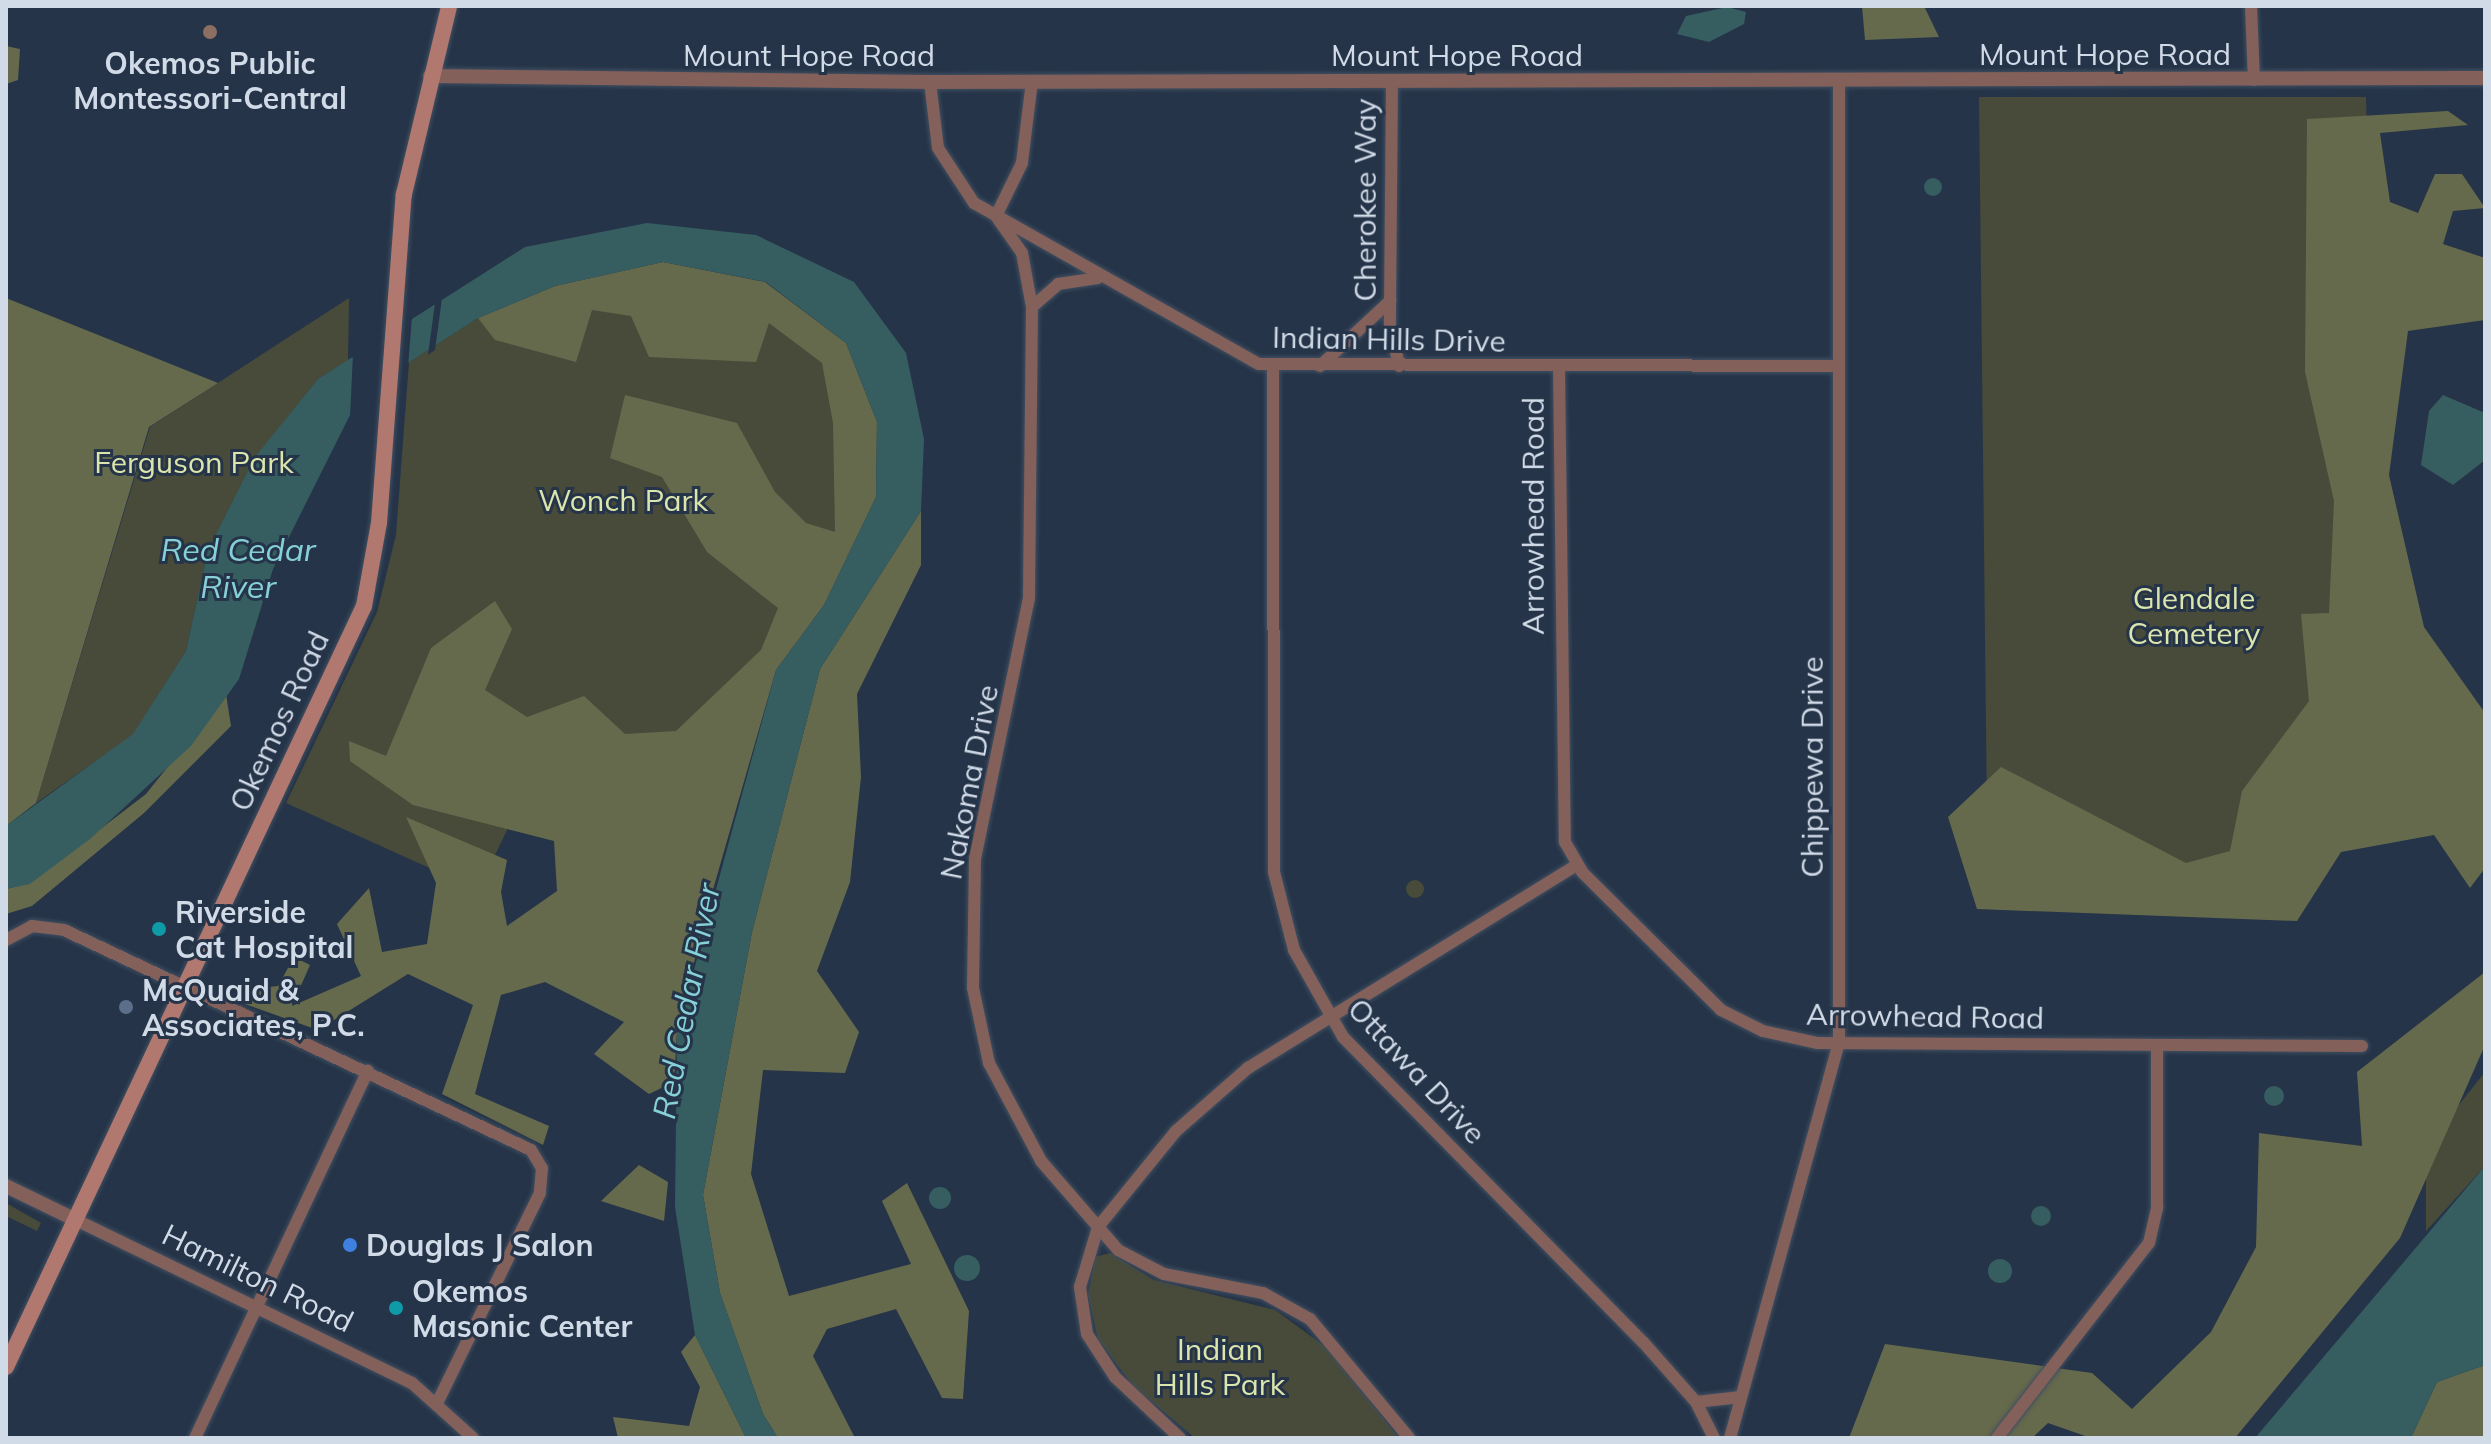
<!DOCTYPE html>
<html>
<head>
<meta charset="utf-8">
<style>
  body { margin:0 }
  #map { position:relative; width:2491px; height:1444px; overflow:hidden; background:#253448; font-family:Mulish,sans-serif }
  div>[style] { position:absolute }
  .green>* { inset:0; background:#484b39 }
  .round { border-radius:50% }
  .forest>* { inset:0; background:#666a4c }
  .water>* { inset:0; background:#365e61 }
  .pier>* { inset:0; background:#253448 }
  .roads { filter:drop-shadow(0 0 2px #414f61) drop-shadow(0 0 2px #414f61) }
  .minor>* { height:12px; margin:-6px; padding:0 6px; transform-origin:6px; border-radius:6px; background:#83605a }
  .tertiary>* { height:14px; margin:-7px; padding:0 7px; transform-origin:7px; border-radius:7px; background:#83605a }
  .secondary>* { height:16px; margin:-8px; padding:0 8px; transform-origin:8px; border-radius:8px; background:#b0786f }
  .dots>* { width:22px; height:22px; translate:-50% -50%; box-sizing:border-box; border:4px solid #253448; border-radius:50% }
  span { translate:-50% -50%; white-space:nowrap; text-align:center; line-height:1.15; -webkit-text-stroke:6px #253448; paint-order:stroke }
  .street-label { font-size:30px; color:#d1dae7 }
  .poi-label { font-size:30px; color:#d1dae7; font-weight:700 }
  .left { translate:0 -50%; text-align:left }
  .park-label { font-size:30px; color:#dbe5ac }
  .water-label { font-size:32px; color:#86d1d7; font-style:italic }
  .frame { position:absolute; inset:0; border:8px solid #d1dae7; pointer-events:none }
</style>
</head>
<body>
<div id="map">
  <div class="green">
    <div style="clip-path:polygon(1979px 97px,2366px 97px,2376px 491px,2290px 802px,2292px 906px,1988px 906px)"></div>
    <div style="clip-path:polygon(663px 262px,846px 343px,876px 497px,615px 868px,528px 787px,478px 890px,286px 803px,377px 612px,396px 535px,409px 362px,478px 318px)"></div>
    <div style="clip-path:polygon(349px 298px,348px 361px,318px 379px,255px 458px,208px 550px,186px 651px,133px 735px,36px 803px,150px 427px)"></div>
    <div class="round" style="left:1406px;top:880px;width:18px;height:18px"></div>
    <div style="clip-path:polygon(2485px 1072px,2485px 1166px,2426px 1231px,2426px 1146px)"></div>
    <div style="clip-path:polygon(6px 1203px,41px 1223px,37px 1231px,6px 1216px)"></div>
    <div style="clip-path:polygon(1110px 1253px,1154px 1280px,1275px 1310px,1327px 1348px,1399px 1438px,1195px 1438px,1133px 1386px,1098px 1339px,1088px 1295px,1095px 1257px)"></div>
  </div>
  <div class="forest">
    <div style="clip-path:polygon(1862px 6px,1924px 6px,1939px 37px,1865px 40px)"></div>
    <div style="clip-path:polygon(6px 46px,20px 49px,18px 80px,6px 84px)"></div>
    <div style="clip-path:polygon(2448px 111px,2468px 125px,2380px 133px,2390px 202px,2418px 213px,2435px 174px,2462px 174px,2485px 208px,2453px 211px,2443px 244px,2485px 258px,2485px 320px,2408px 331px,2389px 475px,2424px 627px,2485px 713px,2485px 868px,2470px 888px,2434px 835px,2341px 852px,2297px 921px,1977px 909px,1948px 817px,2001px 767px,2186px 863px,2230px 851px,2242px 791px,2309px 701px,2301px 614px,2329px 613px,2334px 501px,2305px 372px,2307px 119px)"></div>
    <div style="clip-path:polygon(663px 262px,765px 282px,846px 343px,877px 422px,876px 497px,824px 605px,776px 670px,706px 914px,677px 1032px,674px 1082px,649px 1094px,594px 1054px,624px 1022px,545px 982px,501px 995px,475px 1094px,549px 1126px,543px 1145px,442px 1094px,473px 1005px,408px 974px,318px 1030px,239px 1002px,241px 990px,278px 986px,294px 957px,310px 965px,292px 1006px,361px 976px,337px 924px,369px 888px,382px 952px,427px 944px,436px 883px,406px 817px,507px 860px,501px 892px,507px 926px,557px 891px,554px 841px,413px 805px,350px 761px,349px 741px,386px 756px,431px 648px,495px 601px,512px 629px,485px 690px,527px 717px,584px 696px,625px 734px,676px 731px,761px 650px,778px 608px,707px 552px,662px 477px,610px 458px,625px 395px,737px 423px,775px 492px,806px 523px,835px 532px,833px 423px,822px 363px,769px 323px,756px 362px,649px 357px,631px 316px,592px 310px,576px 362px,495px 340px,478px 318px,555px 286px)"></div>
    <div style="clip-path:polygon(6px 298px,218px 383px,149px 427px,36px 803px,6px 826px)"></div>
    <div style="clip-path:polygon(921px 511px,921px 565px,857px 694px,861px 777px,850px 882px,817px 971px,859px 1032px,845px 1073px,763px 1070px,751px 1174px,789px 1296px,911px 1264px,882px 1201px,907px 1183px,969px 1311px,963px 1399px,942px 1398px,896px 1309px,827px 1329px,813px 1356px,855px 1438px,778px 1438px,763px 1414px,720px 1293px,703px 1195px,752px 932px,820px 669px)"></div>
    <div style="clip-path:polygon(226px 694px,231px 726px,144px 813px,32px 906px,6px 914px,6px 889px,30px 883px,146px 794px)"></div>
    <div style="clip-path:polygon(2485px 972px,2485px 1045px,2400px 1238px,2235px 1438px,2091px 1438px,2048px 1423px,2032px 1438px,1849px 1438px,1885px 1344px,2092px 1373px,2132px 1409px,2211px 1332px,2256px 1247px,2259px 1133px,2362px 1146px,2357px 1072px)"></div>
    <div style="clip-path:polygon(639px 1165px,668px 1182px,664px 1221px,601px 1201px)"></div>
    <div style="clip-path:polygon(695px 1335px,746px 1438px,618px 1438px,613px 1417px,689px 1426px,700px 1387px,681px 1352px)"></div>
    <div style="clip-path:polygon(2485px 1365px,2485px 1438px,2411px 1438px,2437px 1382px)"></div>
  </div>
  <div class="water">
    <div style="clip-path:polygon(1727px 7px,1746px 12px,1744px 24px,1709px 42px,1677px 34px,1686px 16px)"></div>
    <div class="round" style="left:1924px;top:178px;width:18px;height:18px"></div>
    <div style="clip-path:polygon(647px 223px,756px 235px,854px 282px,906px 353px,924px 439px,921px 511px,820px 669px,752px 932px,703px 1195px,720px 1293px,763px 1414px,778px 1438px,746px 1438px,695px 1335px,675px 1207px,677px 1032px,776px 670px,824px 605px,876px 497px,877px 422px,846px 343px,766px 282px,663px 262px,555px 286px,478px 318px,361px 393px,273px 569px,239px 679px,191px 746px,90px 839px,30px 884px,6px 889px,6px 826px,133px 734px,186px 651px,208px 550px,255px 457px,318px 379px,525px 247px)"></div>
    <div style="clip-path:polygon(2443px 395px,2485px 413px,2485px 460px,2453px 485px,2421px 465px,2429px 411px)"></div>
    <div class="round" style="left:2264px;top:1086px;width:20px;height:20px"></div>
    <div style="clip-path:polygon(2485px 1166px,2485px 1365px,2437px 1382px,2411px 1438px,2255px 1438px)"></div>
    <div class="round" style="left:929px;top:1187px;width:22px;height:22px"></div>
    <div class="round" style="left:2031px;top:1206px;width:20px;height:20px"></div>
    <div class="round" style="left:954px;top:1255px;width:26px;height:26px"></div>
    <div class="round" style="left:1988px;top:1259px;width:24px;height:24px"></div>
  </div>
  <div class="pier">
    <div style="clip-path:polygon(442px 298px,435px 350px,428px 355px,435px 303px)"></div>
    <div style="clip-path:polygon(412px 317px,408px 367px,364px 395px,350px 418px,353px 353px)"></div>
  </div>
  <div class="roads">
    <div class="minor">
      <div style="left:2251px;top:6px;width:74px;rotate:87.7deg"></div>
      <div style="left:1032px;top:81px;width:83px;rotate:97deg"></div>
      <div style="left:1022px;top:163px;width:59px;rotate:116.1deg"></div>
      <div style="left:996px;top:216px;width:45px;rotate:54.9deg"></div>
      <div style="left:1022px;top:253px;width:55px;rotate:79.5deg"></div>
      <div style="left:1032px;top:307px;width:291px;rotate:90.6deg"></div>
      <div style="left:1029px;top:598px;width:267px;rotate:101.7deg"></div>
      <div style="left:975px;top:859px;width:129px;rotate:90.9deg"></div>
      <div style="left:973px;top:988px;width:77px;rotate:78deg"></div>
      <div style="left:989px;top:1063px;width:111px;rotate:62deg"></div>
      <div style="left:1041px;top:1161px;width:118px;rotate:49.1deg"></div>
      <div style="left:1118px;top:1250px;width:52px;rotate:27.6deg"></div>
      <div style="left:1164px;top:1274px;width:101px;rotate:10.9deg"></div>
      <div style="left:1263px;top:1293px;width:54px;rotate:29deg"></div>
      <div style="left:1310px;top:1319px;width:155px;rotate:50.2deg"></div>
      <div style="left:1392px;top:81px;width:243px;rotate:90.5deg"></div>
      <div style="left:1390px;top:324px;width:43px;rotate:77.9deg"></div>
      <div style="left:930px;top:82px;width:66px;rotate:83.1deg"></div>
      <div style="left:938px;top:148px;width:66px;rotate:56.8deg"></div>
      <div style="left:974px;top:203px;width:327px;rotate:29.5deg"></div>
      <div style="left:1259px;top:364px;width:577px;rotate:0.2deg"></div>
      <div style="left:1032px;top:307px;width:35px;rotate:-41deg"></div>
      <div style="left:1058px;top:284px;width:40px;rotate:-8.5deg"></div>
      <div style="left:1320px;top:366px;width:96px;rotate:-42.9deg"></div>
      <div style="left:1559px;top:366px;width:476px;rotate:89.3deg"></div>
      <div style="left:1565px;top:842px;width:34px;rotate:60deg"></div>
      <div style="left:1582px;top:872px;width:196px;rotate:44.8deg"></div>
      <div style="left:1721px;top:1010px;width:47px;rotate:26.6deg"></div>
      <div style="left:1763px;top:1031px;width:55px;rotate:12.5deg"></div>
      <div style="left:1817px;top:1043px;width:545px;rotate:0.32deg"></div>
      <div style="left:1273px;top:367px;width:505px;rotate:89.89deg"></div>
      <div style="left:1274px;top:872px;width:81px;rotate:75.6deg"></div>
      <div style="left:1294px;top:950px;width:100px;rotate:60.6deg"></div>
      <div style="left:1343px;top:1037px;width:428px;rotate:45.5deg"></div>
      <div style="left:1643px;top:1342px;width:80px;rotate:48.5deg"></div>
      <div style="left:1696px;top:1402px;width:40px;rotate:63.4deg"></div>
      <div style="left:6px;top:940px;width:30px;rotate:-28deg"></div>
      <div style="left:32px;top:926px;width:32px;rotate:7deg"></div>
      <div style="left:64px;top:930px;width:516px;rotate:25.22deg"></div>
      <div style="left:531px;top:1150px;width:21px;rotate:59deg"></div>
      <div style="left:542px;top:1168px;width:25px;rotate:95deg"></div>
      <div style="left:540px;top:1193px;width:232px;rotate:116.1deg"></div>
      <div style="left:74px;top:1219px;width:376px;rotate:25.9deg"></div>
      <div style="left:412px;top:1383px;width:82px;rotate:42deg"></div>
      <div style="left:1696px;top:1402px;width:45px;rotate:-6.3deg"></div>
      <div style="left:195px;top:1438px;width:406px;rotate:-64.8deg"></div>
      <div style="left:1180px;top:1438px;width:89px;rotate:-136.8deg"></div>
      <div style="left:1115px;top:1377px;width:51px;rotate:-123.1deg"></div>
      <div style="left:1087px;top:1334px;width:48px;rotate:-98.5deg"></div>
      <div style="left:1080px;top:1287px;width:63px;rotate:-73.3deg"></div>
      <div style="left:1098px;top:1227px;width:124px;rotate:-50.9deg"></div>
      <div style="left:1176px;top:1131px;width:96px;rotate:-41.2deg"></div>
      <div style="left:1248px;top:1068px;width:387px;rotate:-31.7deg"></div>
      <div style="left:1730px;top:1438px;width:410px;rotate:-74.6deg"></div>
      <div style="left:1839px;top:1043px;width:962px;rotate:-90deg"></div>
      <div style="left:1997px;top:1438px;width:247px;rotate:-52.1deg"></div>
      <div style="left:2149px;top:1243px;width:37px;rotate:-77deg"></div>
      <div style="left:2157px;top:1207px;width:162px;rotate:-90deg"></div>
    </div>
    <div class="tertiary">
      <div style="left:430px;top:76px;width:500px;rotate:0.69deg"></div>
      <div style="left:930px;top:82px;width:1555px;rotate:-0.15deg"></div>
      <div style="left:6px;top:1186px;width:76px;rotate:25.9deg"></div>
    </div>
    <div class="secondary">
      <div style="left:6px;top:1367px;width:841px;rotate:-64.81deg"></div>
      <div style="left:364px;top:606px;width:84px;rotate:-79.8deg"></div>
      <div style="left:379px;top:523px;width:330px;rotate:-85.7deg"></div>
      <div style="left:404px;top:194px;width:193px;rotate:-76.5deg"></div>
    </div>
  </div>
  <div class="dots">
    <div style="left:210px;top:32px;background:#8d6e63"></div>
    <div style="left:159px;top:929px;background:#0f9aa8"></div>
    <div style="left:126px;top:1007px;background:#5c6f8a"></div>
    <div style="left:350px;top:1245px;background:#3f7fe0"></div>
    <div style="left:396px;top:1308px;background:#0f9aa8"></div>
  </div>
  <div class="street-label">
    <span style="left:2105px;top:54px">Mount Hope Road</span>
    <span style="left:809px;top:55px">Mount Hope Road</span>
    <span style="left:1457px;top:55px">Mount Hope Road</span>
    <span style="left:1365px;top:200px;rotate:-90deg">Cherokee Way</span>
    <span style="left:1389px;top:339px;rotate:1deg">Indian Hills Drive</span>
    <span style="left:1533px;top:516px;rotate:-90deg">Arrowhead Road</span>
    <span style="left:279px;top:721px;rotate:-65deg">Okemos Road</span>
    <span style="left:1812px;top:767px;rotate:-90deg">Chippewa Drive</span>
    <span style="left:969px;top:782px;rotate:-79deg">Nakoma Drive</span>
    <span style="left:1925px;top:1016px;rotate:1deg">Arrowhead Road</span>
    <span style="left:1417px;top:1071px;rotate:47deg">Ottawa Drive</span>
    <span style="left:258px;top:1278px;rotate:26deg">Hamilton Road</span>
  </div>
  <div class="poi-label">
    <span style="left:210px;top:80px">Okemos Public<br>Montessori-Central</span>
    <span class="left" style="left:175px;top:929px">Riverside<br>Cat Hospital</span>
    <span class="left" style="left:142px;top:1007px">McQuaid &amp;<br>Associates, P.C.</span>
    <span class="left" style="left:366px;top:1245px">Douglas J Salon</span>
    <span class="left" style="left:412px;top:1308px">Okemos<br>Masonic Center</span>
  </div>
  <div class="park-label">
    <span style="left:194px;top:462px">Ferguson Park</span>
    <span style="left:623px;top:500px">Wonch Park</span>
    <span style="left:2194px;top:615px">Glendale<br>Cemetery</span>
    <span style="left:1220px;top:1366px">Indian<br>Hills Park</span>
  </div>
  <div class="water-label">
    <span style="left:238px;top:568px">Red Cedar<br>River</span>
    <span style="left:686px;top:1001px;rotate:-79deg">Red Cedar River</span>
  </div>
  <div class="frame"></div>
</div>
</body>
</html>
